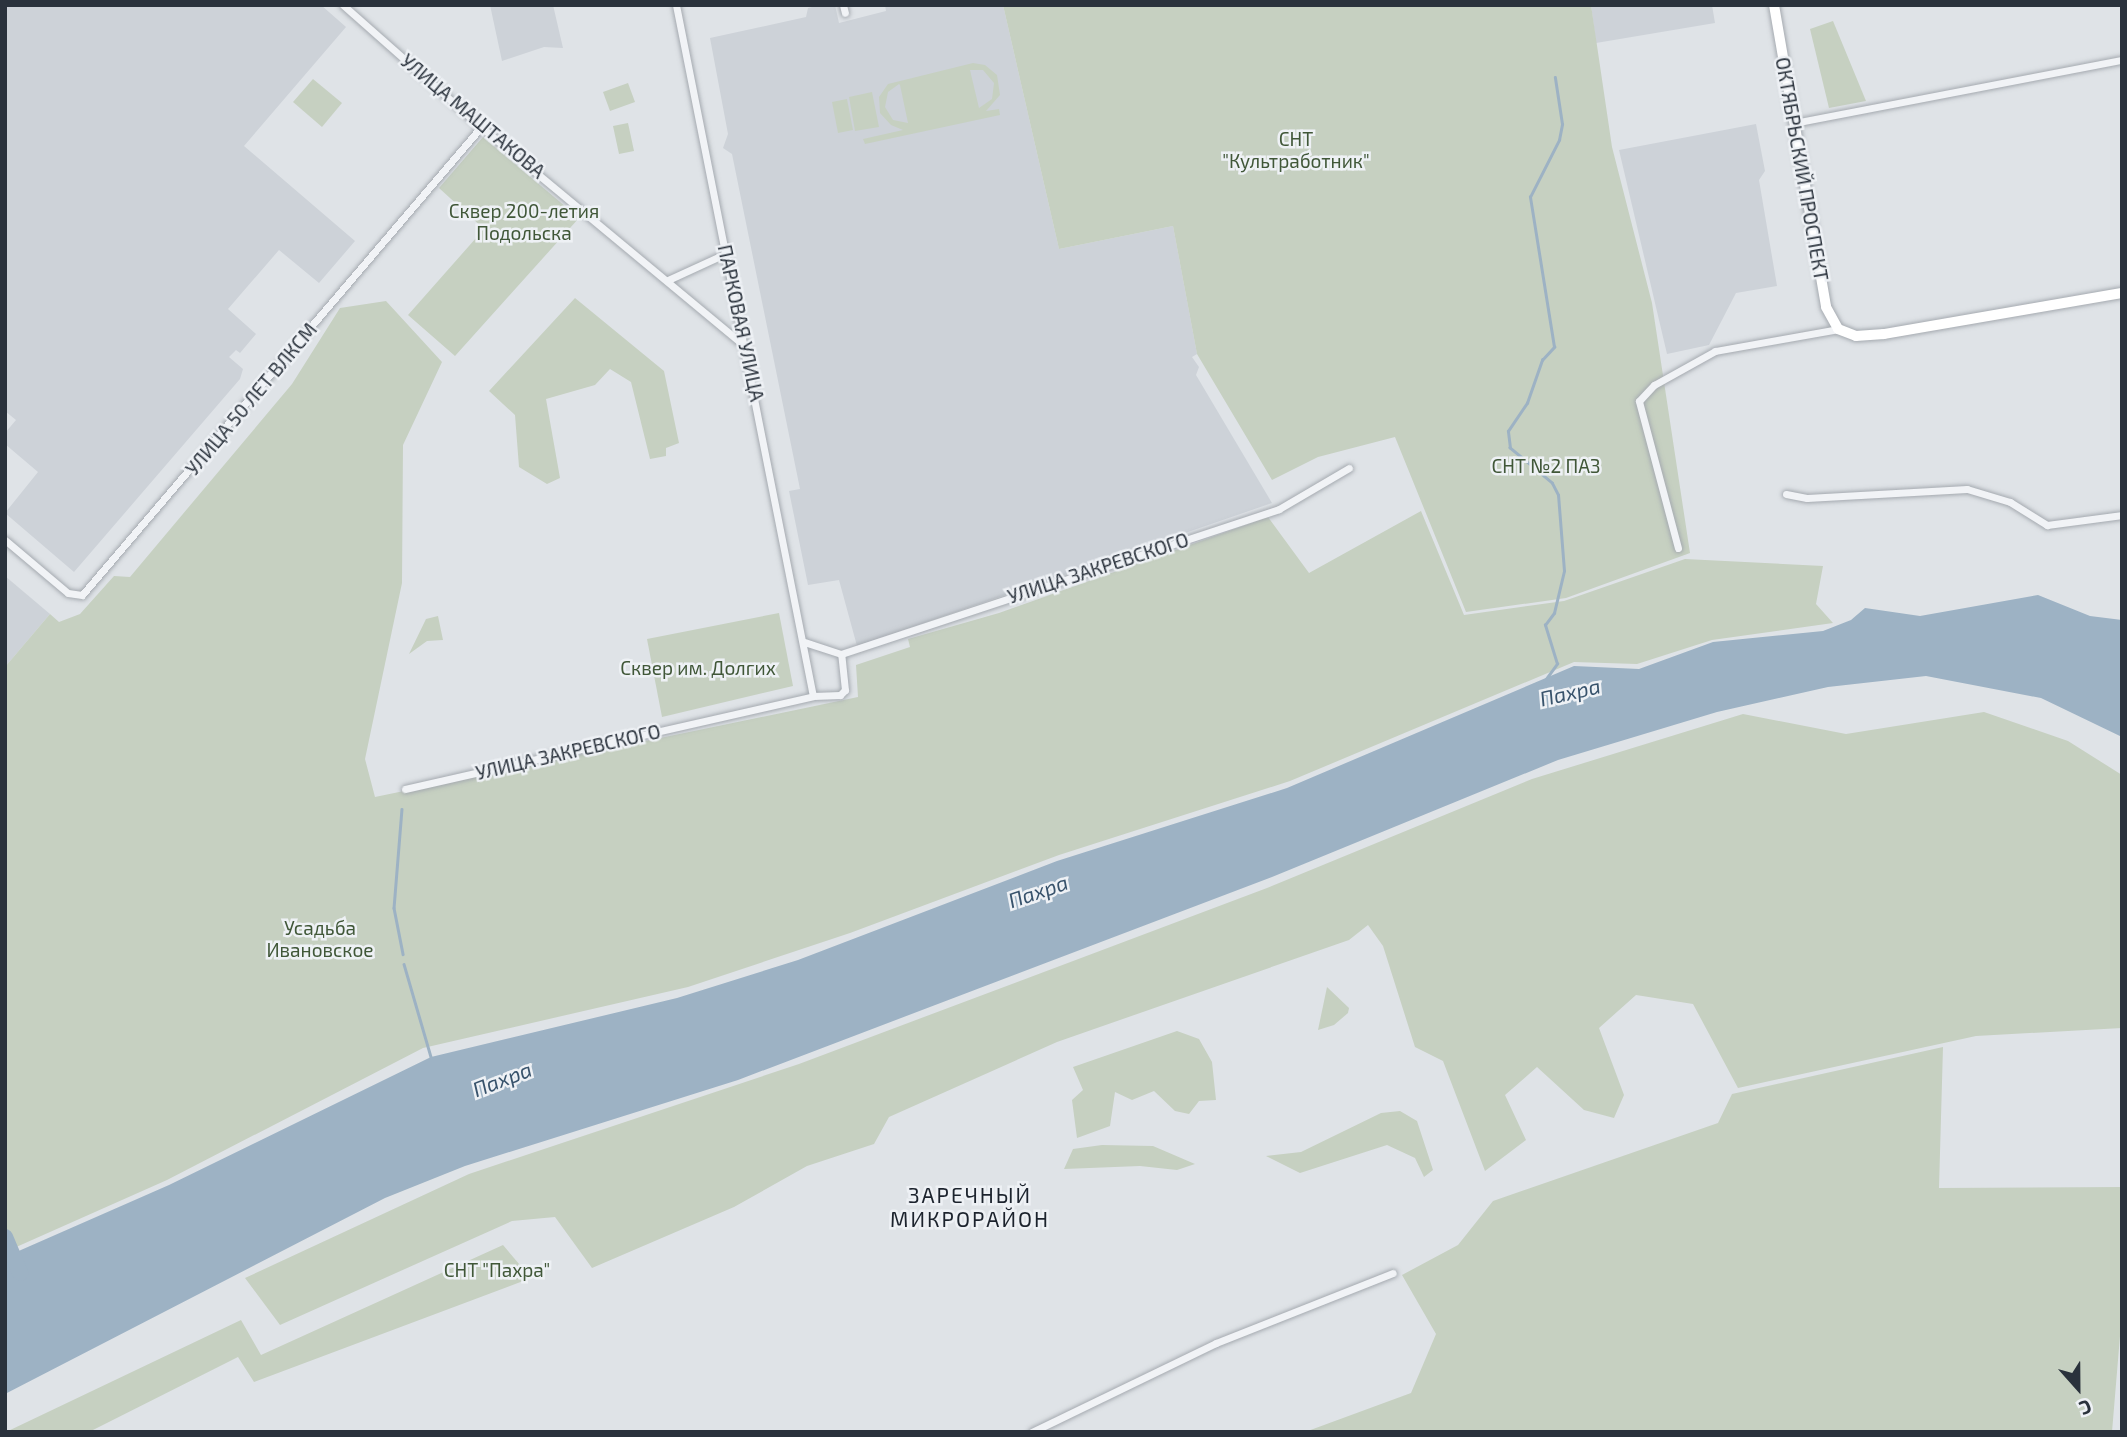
<!DOCTYPE html>
<html>
<head>
<meta charset="utf-8">
<style>
  body { margin:0 }
  #map { position:relative; width:2127px; height:1437px; overflow:hidden; background:#dfe3e7; font-family:"Exo 2",sans-serif }
  div>[style] { position:absolute }
  .built>* { inset:0; background:#cdd2d8 }
  .green>* { inset:0; background:#c6d0c1 }
  .water>* { inset:0; background:#9db2c4 }
  .stream>* { height:2.5px; margin:-1.25px; padding:0 1.25px; transform-origin:1.25px; border-radius:1.25px; background:#9db2c4 }
  .river>* { height:16px; margin:-8px; padding:0 8px; transform-origin:8px; border-radius:8px; background:#9db2c4 }
  .roads { filter:drop-shadow(0 0 2px #a5aab0) drop-shadow(0 0 2px #a5aab0) }
  .street>* { height:7px; margin:-3.5px; padding:0 3.5px; transform-origin:3.5px; border-radius:3.5px; background:#f1f3f6 }
  .secondary>* { height:10px; margin:-5px; padding:0 5px; transform-origin:5px; border-radius:5px; background:#fff }
  span { translate:-50% -50%; white-space:nowrap; text-align:center; line-height:1.15; -webkit-text-stroke:5px #eef1f5; paint-order:stroke }
  .street-label { font-size:19px; color:#2a323c }
  .park-label { font-size:19px; color:#405738 }
  .water-label { font-size:21px; color:#38536c; font-style:italic }
  .neighbourhood-label { font-size:21px; color:#1c232d; letter-spacing:2px }
  .frame { position:absolute; inset:0; border:7px solid #2a323c; pointer-events:none }
  .north { position:absolute; left:2043px; top:1353px; width:70px; height:70px; -webkit-text-stroke:5px #eef1f5; paint-order:stroke; rotate:159deg; font-size:19px; font-weight:700; line-height:28px; text-align:center; color:#2a323c }
  .north::after { content:''; display:block; margin:auto; width:24px; height:32px; background:#2a323c; clip-path:polygon(50% 0,100% 100%,50% 72%,0 100%) }
</style>
</head>
<body>
<div id="map">
  <div class="built">
    <div style="clip-path:polygon(5px 5px,321px 5px,346px 27px,244px 146px,355px 241px,319px 283px,279px 250px,228px 309px,256px 334px,240px 353px,236px 350px,229px 357px,243px 369px,240px 379px,74px 572px,5px 513px,38px 472px,5px 444px,5px 433px,16px 420px,5px 411px)"></div>
    <div style="clip-path:polygon(490px 5px,553px 5px,563px 48px,544px 47px,502px 61px)"></div>
    <div style="clip-path:polygon(820px 5px,835px 5px,839px 23px,886px 11px,885px 5px,1003px 5px,1059px 249px,1173px 226px,1197px 354px,1192px 357px,1199px 367px,1196px 375px,1272px 503px,857px 646px,839px 580px,808px 585px,789px 491px,800px 489px,732px 154px,723px 148px,728px 134px,710px 38px,806px 17px,808px 8px)"></div>
    <div style="clip-path:polygon(1591px 5px,1712px 5px,1715px 23px,1596px 43px)"></div>
    <div style="clip-path:polygon(1756px 124px,1765px 171px,1759px 180px,1777px 286px,1736px 293px,1709px 345px,1667px 354px,1619px 150px)"></div>
    <div style="clip-path:polygon(5px 576px,50px 614px,5px 667px)"></div>
  </div>
  <div class="green">
    <div style="clip-path:polygon(1003px 5px,1591px 5px,1612px 147px,1652px 303px,1690px 553px,1566px 598px,1466px 612px,1395px 437px,1318px 457px,1272px 480px,1197px 354px,1173px 226px,1059px 249px)"></div>
    <div style="clip-path:polygon(1833px 21px,1866px 101px,1829px 108px,1810px 29px)"></div>
    <div style="clip-path:polygon(evenodd,973px 63px,985px 65px,997px 75px,1000px 95px,986px 111px,999px 109px,1000px 115px,865px 144px,863px 139px,903px 130px,891px 125px,880px 113px,879px 97px,888px 84px,973px 63px,970px 70px,983px 70px,994px 83px,992px 99px,979px 108px,970px 70px,973px 63px,899px 84px,900px 85px,908px 123px,893px 120px,885px 107px,888px 92px,899px 84px)"></div>
    <div style="clip-path:polygon(313px 79px,342px 103px,322px 127px,293px 102px)"></div>
    <div style="clip-path:polygon(628px 83px,635px 102px,610px 111px,603px 92px)"></div>
    <div style="clip-path:polygon(872px 92px,879px 127px,855px 131px,849px 97px)"></div>
    <div style="clip-path:polygon(847px 99px,853px 130px,838px 133px,832px 102px)"></div>
    <div style="clip-path:polygon(628px 123px,634px 151px,619px 154px,613px 126px)"></div>
    <div style="clip-path:polygon(483px 137px,579px 218px,455px 356px,408px 315px,484px 229px,439px 188px)"></div>
    <div style="clip-path:polygon(575px 298px,664px 371px,679px 443px,666px 448px,666px 456px,650px 459px,631px 382px,610px 369px,595px 385px,546px 399px,560px 478px,547px 484px,519px 467px,515px 415px,489px 391px)"></div>
    <div style="clip-path:polygon(386px 301px,442px 362px,403px 445px,402px 583px,365px 759px,375px 797px,858px 697px,856px 665px,910px 647px,908px 639px,999px 613px,1268px 517px,1309px 573px,1421px 511px,1464px 615px,1564px 601px,1685px 559px,1823px 566px,1816px 604px,1833px 623px,1712px 640px,1637px 664px,1574px 662px,1290px 781px,1059px 855px,850px 933px,688px 987px,423px 1048px,167px 1180px,5px 1252px,5px 667px,50px 614px,59px 622px,80px 614px,114px 576px,130px 577px,292px 384px,340px 308px)"></div>
    <div style="clip-path:polygon(779px 613px,793px 686px,662px 717px,647px 639px)"></div>
    <div style="clip-path:polygon(438px 616px,443px 640px,427px 641px,409px 654px,426px 619px)"></div>
    <div style="clip-path:polygon(1984px 712px,2068px 741px,2122px 775px,2122px 1028px,1976px 1036px,1738px 1088px,1693px 1004px,1636px 995px,1599px 1028px,1624px 1095px,1614px 1118px,1584px 1110px,1537px 1067px,1505px 1095px,1526px 1140px,1485px 1171px,1443px 1061px,1415px 1047px,1383px 946px,1368px 925px,1349px 940px,1057px 1042px,889px 1117px,874px 1144px,807px 1166px,734px 1207px,592px 1268px,555px 1217px,512px 1221px,280px 1325px,245px 1278px,469px 1174px,799px 1064px,1267px 888px,1532px 779px,1743px 714px,1846px 734px)"></div>
    <div style="clip-path:polygon(1327px 987px,1349px 1008px,1348px 1013px,1334px 1025px,1318px 1030px)"></div>
    <div style="clip-path:polygon(1177px 1031px,1199px 1039px,1212px 1062px,1216px 1100px,1199px 1101px,1189px 1114px,1175px 1111px,1154px 1091px,1132px 1100px,1115px 1092px,1110px 1126px,1077px 1138px,1072px 1100px,1083px 1090px,1073px 1067px)"></div>
    <div style="clip-path:polygon(1943px 1047px,1939px 1188px,2122px 1187px,2122px 1312px,2112px 1432px,1305px 1432px,1411px 1393px,1436px 1334px,1402px 1275px,1458px 1245px,1493px 1201px,1718px 1123px,1732px 1094px)"></div>
    <div style="clip-path:polygon(1400px 1111px,1417px 1121px,1433px 1170px,1424px 1177px,1415px 1158px,1387px 1145px,1300px 1173px,1266px 1156px,1301px 1152px,1381px 1113px)"></div>
    <div style="clip-path:polygon(1102px 1145px,1153px 1146px,1195px 1164px,1177px 1170px,1140px 1166px,1064px 1169px,1073px 1149px)"></div>
    <div style="clip-path:polygon(503px 1245px,531px 1278px,254px 1382px,238px 1357px,89px 1432px,6px 1432px,241px 1320px,261px 1355px)"></div>
  </div>
  <div class="water">
    <div style="clip-path:polygon(2038px 595px,2090px 616px,2122px 620px,2122px 737px,2041px 698px,1926px 676px,1828px 687px,1717px 712px,1558px 760px,1272px 877px,738px 1080px,465px 1166px,385px 1198px,5px 1394px,5px 1257px,169px 1185px,431px 1057px,677px 998px,798px 960px,1057px 861px,1287px 788px,1574px 666px,1639px 669px,1713px 642px,1823px 631px,1851px 620px,1865px 608px,1920px 616px)"></div>
  </div>
  <div class="stream">
    <div style="left:1543px;top:683px;width:24px;rotate:-54deg"></div>
    <div style="left:1557px;top:664px;width:41px;rotate:-107.1deg"></div>
    <div style="left:1545px;top:625px;width:15px;rotate:-53deg"></div>
    <div style="left:1554px;top:613px;width:43px;rotate:-76.6deg"></div>
    <div style="left:1564px;top:571px;width:76px;rotate:-94.5deg"></div>
    <div style="left:1558px;top:495px;width:13px;rotate:-117deg"></div>
    <div style="left:1552px;top:483px;width:55px;rotate:-140.2deg"></div>
    <div style="left:1510px;top:448px;width:17px;rotate:-97deg"></div>
    <div style="left:1508px;top:431px;width:34px;rotate:-56deg"></div>
    <div style="left:1527px;top:403px;width:46px;rotate:-70.8deg"></div>
    <div style="left:1542px;top:360px;width:18px;rotate:-47deg"></div>
    <div style="left:1554px;top:347px;width:152px;rotate:-99.1deg"></div>
    <div style="left:1530px;top:197px;width:64px;rotate:-63deg"></div>
    <div style="left:1559px;top:140px;width:16px;rotate:-79deg"></div>
    <div style="left:1562px;top:124px;width:47px;rotate:-98.7deg"></div>
    <div style="left:402px;top:809px;width:99px;rotate:94.6deg"></div>
    <div style="left:394px;top:908px;width:47px;rotate:78.9deg"></div>
    <div style="left:404px;top:964px;width:97px;rotate:73.8deg"></div>
  </div>
  <div class="river">
    <div style="left:5px;top:1237px;width:39px;rotate:67deg"></div>
  </div>
  <div class="roads">
    <div class="street">
      <div style="left:343px;top:5px;width:184px;rotate:41.5deg"></div>
      <div style="left:481px;top:127px;width:344px;rotate:39.7deg"></div>
      <div style="left:676px;top:5px;width:704px;rotate:78.79deg"></div>
      <div style="left:813px;top:696px;width:27px;rotate:-2deg"></div>
      <div style="left:840px;top:695px;width:7px;rotate:-45deg"></div>
      <div style="left:845px;top:690px;width:36px;rotate:-96deg"></div>
      <div style="left:841px;top:654px;width:39px;rotate:-162deg"></div>
      <div style="left:843px;top:5px;width:8px;rotate:76deg"></div>
      <div style="left:1794px;top:123px;width:334px;rotate:-10.9deg"></div>
      <div style="left:668px;top:280px;width:65px;rotate:-24.6deg"></div>
      <div style="left:1786px;top:494px;width:21px;rotate:11deg"></div>
      <div style="left:1807px;top:498px;width:160px;rotate:-3.2deg"></div>
      <div style="left:1967px;top:489px;width:45px;rotate:16.8deg"></div>
      <div style="left:2010px;top:502px;width:44px;rotate:31.9deg"></div>
      <div style="left:2047px;top:525px;width:76px;rotate:-7.6deg"></div>
      <div style="left:5px;top:540px;width:82px;rotate:40.1deg"></div>
      <div style="left:68px;top:593px;width:14px;rotate:8deg"></div>
      <div style="left:82px;top:595px;width:615px;rotate:-49.55deg"></div>
      <div style="left:1678px;top:548px;width:152px;rotate:-104.9deg"></div>
      <div style="left:1639px;top:401px;width:22px;rotate:-47deg"></div>
      <div style="left:1654px;top:385px;width:70px;rotate:-29.1deg"></div>
      <div style="left:1715px;top:351px;width:125px;rotate:-10.1deg"></div>
      <div style="left:841px;top:654px;width:461px;rotate:-18.3deg"></div>
      <div style="left:1279px;top:509px;width:81px;rotate:-30.4deg"></div>
      <div style="left:405px;top:789px;width:418px;rotate:-12.8deg"></div>
      <div style="left:1032px;top:1432px;width:204px;rotate:-25.8deg"></div>
      <div style="left:1216px;top:1343px;width:190px;rotate:-21.6deg"></div>
    </div>
    <div class="secondary">
      <div style="left:1774px;top:5px;width:306px;rotate:80.2deg"></div>
      <div style="left:1826px;top:307px;width:25px;rotate:61deg"></div>
      <div style="left:1838px;top:329px;width:19px;rotate:21deg"></div>
      <div style="left:1856px;top:336px;width:28px;rotate:-4deg"></div>
      <div style="left:1884px;top:334px;width:242px;rotate:-9.8deg"></div>
    </div>
  </div>
  <div class="street-label">
    <span style="left:473px;top:116px;rotate:40deg">УЛИЦА МАШТАКОВА</span>
    <span style="left:1802px;top:169px;rotate:80deg">ОКТЯБРЬСКИЙ ПРОСПЕКТ</span>
    <span style="left:741px;top:323px;rotate:78deg">ПАРКОВАЯ УЛИЦА</span>
    <span style="left:251px;top:399px;rotate:-50deg">УЛИЦА 50 ЛЕТ ВЛКСМ</span>
    <span style="left:1098px;top:568px;rotate:-18deg">УЛИЦА ЗАКРЕВСКОГО</span>
    <span style="left:568px;top:752px;rotate:-13deg">УЛИЦА ЗАКРЕВСКОГО</span>
  </div>
  <div class="park-label">
    <span style="left:1296px;top:150px">СНТ<br>"Культработник"</span>
    <span style="left:524px;top:222px">Сквер 200-летия<br>Подольска</span>
    <span style="left:1546px;top:466px">СНТ №2 ПАЗ</span>
    <span style="left:698px;top:668px">Сквер им. Долгих</span>
    <span style="left:320px;top:939px">Усадьба<br>Ивановское</span>
    <span style="left:497px;top:1270px">СНТ "Пахра"</span>
  </div>
  <div class="water-label">
    <span style="left:1570px;top:692px;rotate:-13deg">Пахра</span>
    <span style="left:1038px;top:891px;rotate:-19deg">Пахра</span>
    <span style="left:502px;top:1079px;rotate:-21deg">Пахра</span>
  </div>
  <div class="neighbourhood-label">
    <span style="left:970px;top:1207px">ЗАРЕЧНЫЙ<br>МИКРОРАЙОН</span>
  </div>
  <div class="frame"></div>
  <div class="north">С</div>
</div>
</body>
</html>
